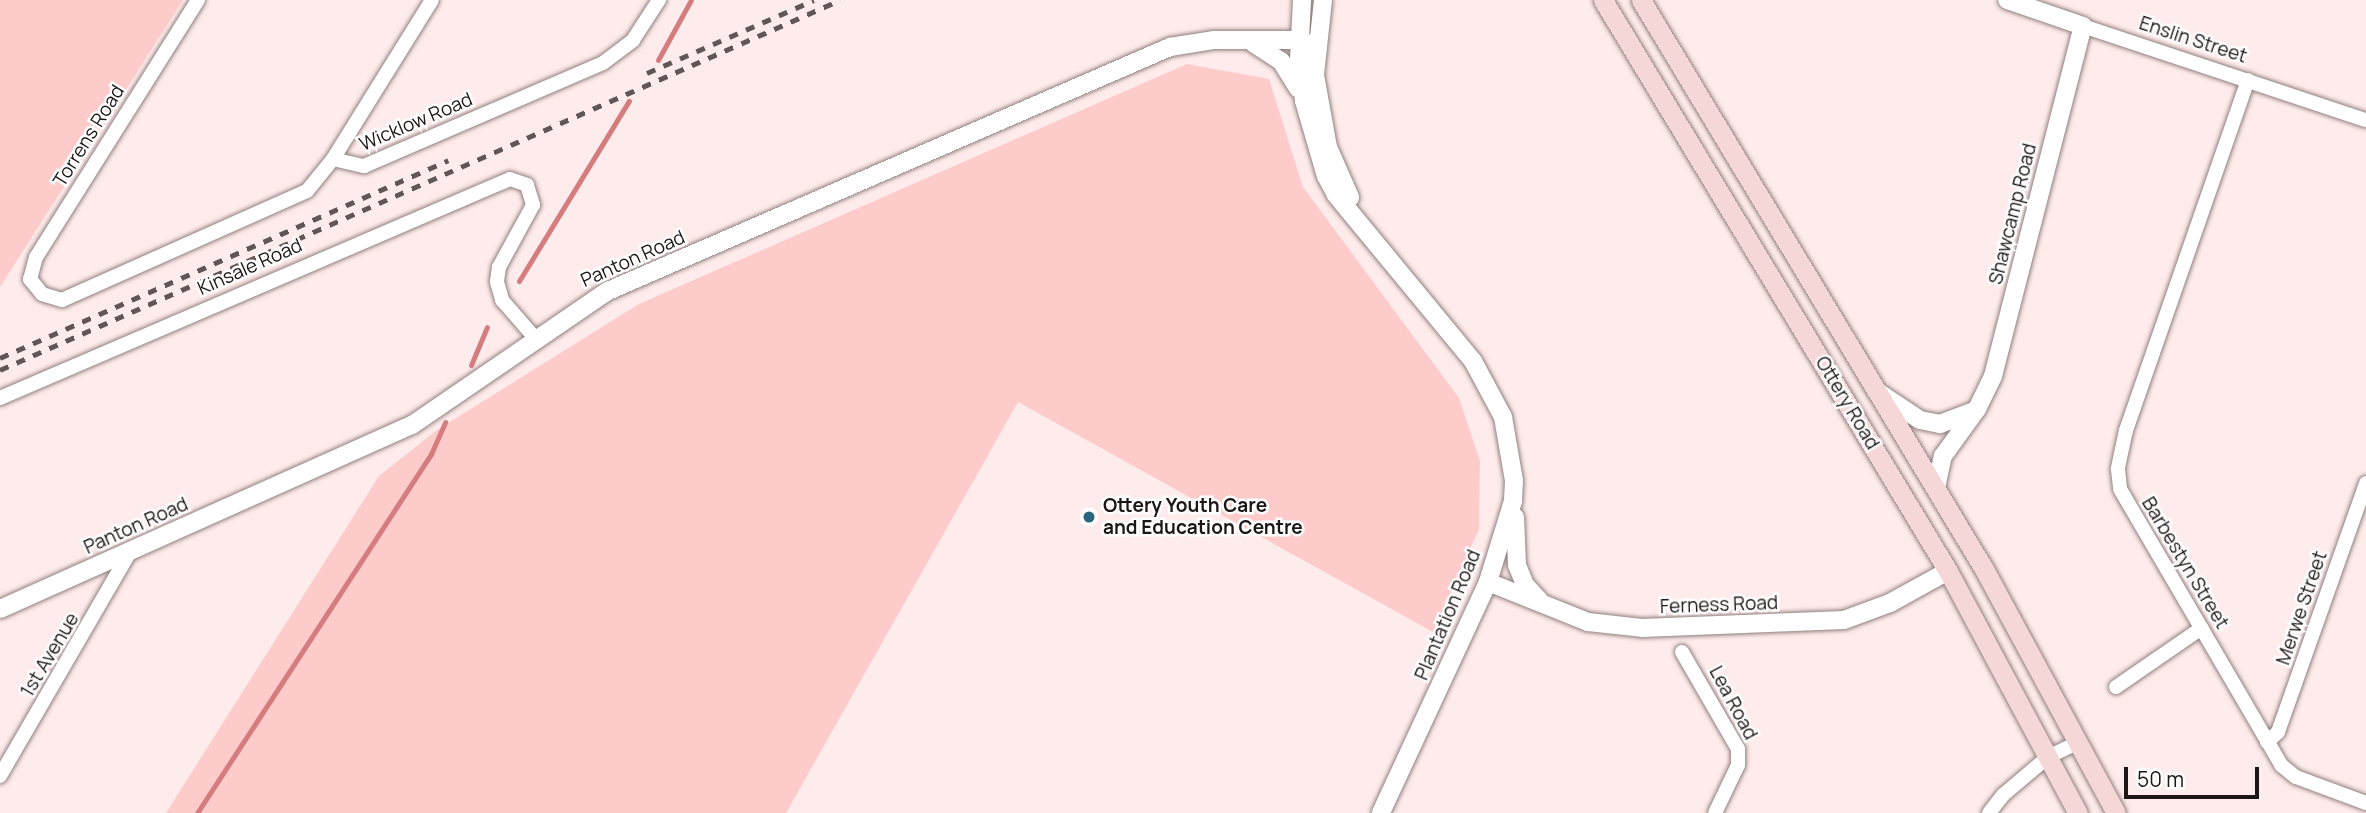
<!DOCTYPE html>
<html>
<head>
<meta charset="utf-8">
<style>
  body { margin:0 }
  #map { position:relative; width:2366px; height:813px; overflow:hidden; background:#feebeb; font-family:Manrope,sans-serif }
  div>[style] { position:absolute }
  .green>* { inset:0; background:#fecbcb }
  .stream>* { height:5px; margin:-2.5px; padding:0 2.5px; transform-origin:2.5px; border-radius:2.5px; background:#d57c7f }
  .roads { filter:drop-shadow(0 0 2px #90807f) drop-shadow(0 0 2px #90807f) }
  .minor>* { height:14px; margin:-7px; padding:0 7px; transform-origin:7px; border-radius:7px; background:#fff }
  .tertiary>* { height:18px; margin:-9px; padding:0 9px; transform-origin:9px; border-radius:9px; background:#fff }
  .secondary>* { height:19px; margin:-9.5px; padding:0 9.5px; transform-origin:9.5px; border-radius:9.5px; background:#f5d7d8 }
  .rail>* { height:5px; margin-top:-2.5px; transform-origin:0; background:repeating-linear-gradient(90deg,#615656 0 9px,transparent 0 18px) }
  .dots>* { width:19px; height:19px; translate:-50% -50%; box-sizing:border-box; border:4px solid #fefefe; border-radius:50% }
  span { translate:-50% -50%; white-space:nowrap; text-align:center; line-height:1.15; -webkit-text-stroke:5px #fefefe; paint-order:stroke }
  .street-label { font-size:19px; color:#1d1616 }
  .poi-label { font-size:19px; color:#1d1616; font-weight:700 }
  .left { translate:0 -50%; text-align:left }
  .scale { position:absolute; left:2124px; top:767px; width:135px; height:32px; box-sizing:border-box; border:4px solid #1d1616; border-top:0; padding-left:9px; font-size:21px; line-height:24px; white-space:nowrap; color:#1d1616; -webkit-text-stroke:5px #fefefe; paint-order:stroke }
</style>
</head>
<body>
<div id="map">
  <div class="green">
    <div style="clip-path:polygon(0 0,183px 0,0 287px)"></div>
    <div style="clip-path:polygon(1187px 64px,1269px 79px,1303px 187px,1459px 398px,1480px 461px,1479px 529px,1433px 632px,1018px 402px,786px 813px,166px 813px,379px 476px,437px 430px,639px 304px)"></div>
  </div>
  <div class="stream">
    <div style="left:658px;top:60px;width:68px;rotate:-61.2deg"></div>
    <div style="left:519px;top:281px;width:211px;rotate:-58.6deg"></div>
    <div style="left:471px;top:365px;width:41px;rotate:-67.2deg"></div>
    <div style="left:197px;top:813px;width:429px;rotate:-56.9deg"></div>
    <div style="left:431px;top:454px;width:35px;rotate:-66deg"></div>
  </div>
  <div class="roads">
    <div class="minor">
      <div style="left:198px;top:0;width:304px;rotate:122.2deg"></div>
      <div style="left:36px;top:257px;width:23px;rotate:105deg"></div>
      <div style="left:30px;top:279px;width:19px;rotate:51deg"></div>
      <div style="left:42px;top:294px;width:21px;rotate:17deg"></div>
      <div style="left:62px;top:300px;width:268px;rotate:-24deg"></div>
      <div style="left:307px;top:191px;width:41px;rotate:-50.9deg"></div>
      <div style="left:333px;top:159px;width:187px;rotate:-58.1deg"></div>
      <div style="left:2083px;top:26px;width:298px;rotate:18.4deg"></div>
      <div style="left:2248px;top:80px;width:371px;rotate:109.2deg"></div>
      <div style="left:2126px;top:430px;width:40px;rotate:102deg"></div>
      <div style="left:2118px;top:469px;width:20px;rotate:84deg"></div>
      <div style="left:2120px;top:489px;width:320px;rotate:59.7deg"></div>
      <div style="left:2281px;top:765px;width:19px;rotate:39deg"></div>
      <div style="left:2296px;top:777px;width:75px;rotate:20.4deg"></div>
      <div style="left:333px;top:159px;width:32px;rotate:13deg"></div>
      <div style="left:364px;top:166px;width:260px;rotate:-23.3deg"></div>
      <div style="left:603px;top:63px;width:38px;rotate:-37deg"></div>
      <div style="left:633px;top:40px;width:48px;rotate:-57deg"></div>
      <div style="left:0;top:398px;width:555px;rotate:-23.24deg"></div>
      <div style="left:510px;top:179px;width:18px;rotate:19deg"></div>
      <div style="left:527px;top:185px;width:21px;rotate:73deg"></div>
      <div style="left:533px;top:205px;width:71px;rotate:118.7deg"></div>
      <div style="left:499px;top:267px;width:15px;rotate:98deg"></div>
      <div style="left:497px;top:282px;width:19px;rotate:74deg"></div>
      <div style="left:502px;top:300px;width:50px;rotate:49deg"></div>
      <div style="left:1682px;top:652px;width:112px;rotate:60deg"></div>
      <div style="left:1738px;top:749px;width:16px;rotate:90deg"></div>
      <div style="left:1738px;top:765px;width:53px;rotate:115.6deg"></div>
      <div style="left:2116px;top:687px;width:104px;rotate:-34.5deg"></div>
      <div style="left:2267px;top:742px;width:15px;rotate:-42deg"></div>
      <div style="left:2278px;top:732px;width:264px;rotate:-70.5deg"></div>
      <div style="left:0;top:776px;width:259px;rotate:-59.9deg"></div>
      <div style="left:1989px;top:813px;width:23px;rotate:-52deg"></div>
      <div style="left:2003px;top:795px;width:59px;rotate:-40.2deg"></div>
      <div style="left:2048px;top:757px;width:32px;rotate:-26deg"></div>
    </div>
    <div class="tertiary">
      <div style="left:1302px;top:0;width:59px;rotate:92.9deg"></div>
      <div style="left:1299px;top:59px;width:42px;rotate:83.2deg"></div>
      <div style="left:1304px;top:101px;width:78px;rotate:73.7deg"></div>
      <div style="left:1326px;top:176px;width:21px;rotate:62deg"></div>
      <div style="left:1336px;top:195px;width:215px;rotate:50.5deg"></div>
      <div style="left:1473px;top:361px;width:64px;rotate:61.8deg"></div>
      <div style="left:1503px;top:417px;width:65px;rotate:80.2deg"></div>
      <div style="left:1514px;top:481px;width:20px;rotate:93deg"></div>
      <div style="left:1513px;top:501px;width:85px;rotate:107.2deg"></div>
      <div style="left:1488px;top:582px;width:255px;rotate:114.9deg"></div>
      <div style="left:1323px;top:0;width:75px;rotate:96.1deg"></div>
      <div style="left:1315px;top:75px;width:73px;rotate:79.8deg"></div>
      <div style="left:1328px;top:147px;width:55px;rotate:66.3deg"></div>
      <div style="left:1253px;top:43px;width:33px;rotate:33deg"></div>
      <div style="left:1281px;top:61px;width:32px;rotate:58deg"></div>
      <div style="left:1878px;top:392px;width:50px;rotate:33.7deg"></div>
      <div style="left:1920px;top:420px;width:20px;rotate:11deg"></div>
      <div style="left:1940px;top:424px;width:36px;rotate:-21deg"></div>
      <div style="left:1936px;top:488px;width:33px;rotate:-78deg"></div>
      <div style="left:1943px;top:456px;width:58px;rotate:-54.1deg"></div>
      <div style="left:1977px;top:409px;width:37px;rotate:-64deg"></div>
      <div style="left:1993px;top:376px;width:361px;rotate:-75.6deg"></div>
      <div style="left:2083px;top:26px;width:80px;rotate:-161.1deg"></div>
      <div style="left:1515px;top:517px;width:48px;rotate:87.6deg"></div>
      <div style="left:1517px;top:565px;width:22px;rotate:68deg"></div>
      <div style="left:1525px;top:585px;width:21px;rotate:47deg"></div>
      <div style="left:1488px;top:582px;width:108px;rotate:21.8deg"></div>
      <div style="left:1588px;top:622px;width:54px;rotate:6.3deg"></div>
      <div style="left:1642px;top:628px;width:202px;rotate:-2.3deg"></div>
      <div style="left:1844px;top:620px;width:49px;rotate:-20.3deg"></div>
      <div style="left:1890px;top:603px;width:66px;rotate:-28.9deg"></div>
      <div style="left:0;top:609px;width:451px;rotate:-24.1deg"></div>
      <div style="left:412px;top:425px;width:237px;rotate:-34.4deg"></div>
      <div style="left:608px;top:291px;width:613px;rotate:-23.47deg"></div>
      <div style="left:1170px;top:47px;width:45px;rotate:-9deg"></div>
      <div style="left:1214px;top:40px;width:86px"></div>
      <div style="left:1300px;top:40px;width:17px;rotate:24deg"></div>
    </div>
    <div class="secondary">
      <div style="left:1603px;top:0;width:667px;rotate:58.86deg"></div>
      <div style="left:1948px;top:571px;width:275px;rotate:61.8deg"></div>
      <div style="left:1641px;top:0;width:664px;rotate:58.92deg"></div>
      <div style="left:1984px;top:569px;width:277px;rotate:61.6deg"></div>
    </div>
  </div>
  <div class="rail">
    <div style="left:647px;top:73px;width:182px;rotate:-23.6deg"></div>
    <div style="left:0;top:358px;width:490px;rotate:-23.8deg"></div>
    <div style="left:0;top:370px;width:918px;rotate:-23.77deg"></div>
  </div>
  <div class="dots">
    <div style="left:1089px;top:517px;background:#2a657d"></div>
  </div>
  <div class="street-label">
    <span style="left:2193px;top:40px;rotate:18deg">Enslin Street</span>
    <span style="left:416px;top:122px;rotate:-23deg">Wicklow Road</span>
    <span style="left:89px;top:136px;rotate:-58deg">Torrens Road</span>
    <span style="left:2013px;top:214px;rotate:-76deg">Shawcamp Road</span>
    <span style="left:633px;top:259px;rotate:-24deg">Panton Road</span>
    <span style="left:250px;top:267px;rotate:-24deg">Kinsale Road</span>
    <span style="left:1847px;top:403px;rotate:59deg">Ottery Road</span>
    <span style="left:136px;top:526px;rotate:-24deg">Panton Road</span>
    <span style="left:2185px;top:563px;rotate:59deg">Barbestyn Street</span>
    <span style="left:1719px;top:605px;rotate:-2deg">Ferness Road</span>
    <span style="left:2302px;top:608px;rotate:-71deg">Merwe Street</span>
    <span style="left:1448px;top:615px;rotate:-67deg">Plantation Road</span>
    <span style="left:50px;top:655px;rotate:-59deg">1st Avenue</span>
    <span style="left:1733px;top:703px;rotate:62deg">Lea Road</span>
  </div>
  <div class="poi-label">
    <span class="left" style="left:1103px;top:517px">Ottery Youth Care<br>and Education Centre</span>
  </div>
  <div class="scale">50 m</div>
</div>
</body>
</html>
